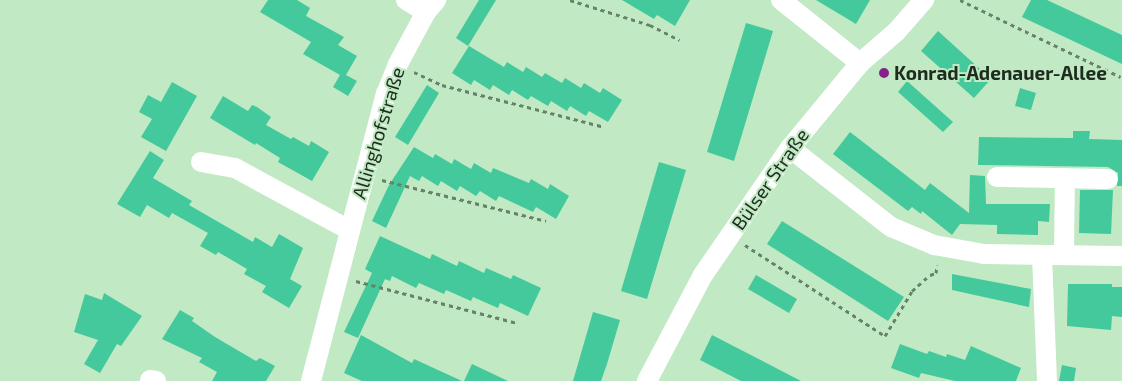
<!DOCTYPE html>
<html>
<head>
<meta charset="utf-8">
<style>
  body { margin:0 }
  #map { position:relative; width:1122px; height:381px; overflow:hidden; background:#c1e9c3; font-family:"Exo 2",sans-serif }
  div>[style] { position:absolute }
  .building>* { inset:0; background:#44c99c }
  .path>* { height:3px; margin-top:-1.5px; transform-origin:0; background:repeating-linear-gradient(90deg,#688269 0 4px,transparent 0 8px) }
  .minor>* { height:20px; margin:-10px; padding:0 10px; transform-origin:10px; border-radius:10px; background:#fff }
  .dots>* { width:14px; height:14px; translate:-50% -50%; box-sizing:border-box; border:2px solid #c1e9c3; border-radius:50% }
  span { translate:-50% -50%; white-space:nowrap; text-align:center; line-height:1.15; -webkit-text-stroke:4px #c1e9c3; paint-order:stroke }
  .poi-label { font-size:19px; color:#1d2c1e; font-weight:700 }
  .left { translate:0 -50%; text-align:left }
  .street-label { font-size:19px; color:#1d2c1e }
</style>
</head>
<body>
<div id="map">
  <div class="building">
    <div style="clip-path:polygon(268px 0,297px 0,310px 8px,306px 16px,344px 37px,338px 45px,357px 56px,346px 75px,357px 81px,348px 96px,333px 87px,340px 75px,303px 54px,311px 42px,260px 12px)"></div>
    <div style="clip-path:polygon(479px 0,496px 0,468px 46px,456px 38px)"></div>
    <div style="clip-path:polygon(622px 0,690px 0,675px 26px,657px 15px,654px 19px)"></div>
    <div style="clip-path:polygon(816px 0,870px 0,856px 24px)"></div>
    <div style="clip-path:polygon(1031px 0,1047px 0,1122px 35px,1122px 64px,1022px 17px)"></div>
    <div style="clip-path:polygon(746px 23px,773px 31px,734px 161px,707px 152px)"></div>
    <div style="clip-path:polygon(938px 31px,991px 79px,974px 98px,921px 51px)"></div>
    <div style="clip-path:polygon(469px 46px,504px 67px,507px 62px,523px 72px,526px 67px,542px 77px,545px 73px,562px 83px,565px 78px,581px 88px,584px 83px,600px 93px,603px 88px,622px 100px,608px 122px,589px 111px,586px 116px,570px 106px,567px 111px,551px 101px,548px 106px,531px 96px,528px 100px,512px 90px,509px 95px,493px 85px,490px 90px,474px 80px,471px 85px,452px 73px)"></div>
    <div style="clip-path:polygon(907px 81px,953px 122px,943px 132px,898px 92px)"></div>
    <div style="clip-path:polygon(172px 82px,197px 96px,166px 151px,141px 137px,152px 119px,139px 112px,148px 95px,161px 102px)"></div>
    <div style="clip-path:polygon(427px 85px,439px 93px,408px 145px,395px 137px)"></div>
    <div style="clip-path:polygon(1020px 88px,1036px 93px,1031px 110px,1015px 106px)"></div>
    <div style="clip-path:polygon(223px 96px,248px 111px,252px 105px,257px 107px,271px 117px,266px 125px,291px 139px,293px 137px,309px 146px,311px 141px,329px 152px,312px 181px,278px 162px,280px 158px,256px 143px,255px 145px,210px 118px)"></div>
    <div style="clip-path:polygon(1073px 131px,1090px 131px,1089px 139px,1122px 140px,1122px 186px,1117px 186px,1118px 173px,1108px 167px,978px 165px,979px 137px,1073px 138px)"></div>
    <div style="clip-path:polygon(850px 132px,925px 190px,930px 183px,969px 213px,970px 175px,985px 176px,986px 204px,1050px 204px,1049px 222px,1038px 221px,1038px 235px,997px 234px,997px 225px,960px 224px,952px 235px,922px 211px,921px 214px,912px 207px,908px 211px,833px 154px)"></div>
    <div style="clip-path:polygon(414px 147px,433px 158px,435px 154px,452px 164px,454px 159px,471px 169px,474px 163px,491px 173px,493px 168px,529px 183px,531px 179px,548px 189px,550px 184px,569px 196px,556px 219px,536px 207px,533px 212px,499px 196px,496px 201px,480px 191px,476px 196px,460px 186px,457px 191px,441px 181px,438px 186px,422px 176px,419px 181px,410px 176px,386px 228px,372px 221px,389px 185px)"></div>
    <div style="clip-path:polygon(150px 151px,164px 160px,153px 178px,192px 201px,189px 205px,253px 242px,255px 237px,272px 247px,279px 234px,303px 248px,290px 279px,302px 286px,289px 308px,262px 292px,266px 286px,244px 274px,247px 269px,218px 252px,216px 255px,200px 246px,208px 233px,172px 213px,169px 218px,147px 205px,140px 217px,117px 204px)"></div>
    <div style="clip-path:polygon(659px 162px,686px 170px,647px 299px,621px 291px)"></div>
    <div style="clip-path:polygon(1080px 190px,1113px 190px,1111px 234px,1079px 233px)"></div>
    <div style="clip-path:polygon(782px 221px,904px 297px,888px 321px,767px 244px)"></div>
    <div style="clip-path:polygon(380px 236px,430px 259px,432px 254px,457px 266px,459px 261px,484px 273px,486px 268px,511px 279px,513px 275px,541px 288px,528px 316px,500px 303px,498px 308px,473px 297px,471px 301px,446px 290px,444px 294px,419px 283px,416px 288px,392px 276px,390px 281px,385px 279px,358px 338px,344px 332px,372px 273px,365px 269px)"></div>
    <div style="clip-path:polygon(952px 274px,1031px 289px,1029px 307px,952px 290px)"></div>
    <div style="clip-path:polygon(756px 275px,797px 299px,789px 313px,748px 289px)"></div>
    <div style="clip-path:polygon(1068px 284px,1112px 284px,1112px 287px,1122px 287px,1122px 317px,1112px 316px,1111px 330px,1067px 326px)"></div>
    <div style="clip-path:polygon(104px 293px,142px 316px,121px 346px,117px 344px,100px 373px,84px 364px,98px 340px,74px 332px,85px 294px,102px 300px)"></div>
    <div style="clip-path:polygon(180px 310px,194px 318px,192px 321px,215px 337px,256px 361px,260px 358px,275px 366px,266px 381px,212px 381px,217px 372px,199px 362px,202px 358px,162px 339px)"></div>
    <div style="clip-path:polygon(593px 312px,620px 320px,607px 364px,601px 381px,573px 381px)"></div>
    <div style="clip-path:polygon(361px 335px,412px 363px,414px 359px,462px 381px,362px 381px,344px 373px)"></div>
    <div style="clip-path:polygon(712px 335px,747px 353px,801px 381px,741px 381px,700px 360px)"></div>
    <div style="clip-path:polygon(900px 344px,927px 354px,929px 351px,946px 357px,947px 354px,965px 360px,971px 346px,1021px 368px,1016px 381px,955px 381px,921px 373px,919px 378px,891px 368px)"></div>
    <div style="clip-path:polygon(472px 364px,508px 381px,464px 381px)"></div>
    <div style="clip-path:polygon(1062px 365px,1076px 368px,1074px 381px,1059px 381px)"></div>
  </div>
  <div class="path">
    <div style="left:570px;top:0;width:84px;rotate:17.4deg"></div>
    <div style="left:650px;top:25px;width:33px;rotate:27deg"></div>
    <div style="left:960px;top:0;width:178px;rotate:25.6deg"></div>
    <div style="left:414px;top:72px;width:31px;rotate:25deg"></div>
    <div style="left:442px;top:85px;width:167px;rotate:14.5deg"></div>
    <div style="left:382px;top:180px;width:169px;rotate:14deg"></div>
    <div style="left:745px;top:245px;width:167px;rotate:33deg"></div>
    <div style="left:885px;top:336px;width:52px;rotate:-59deg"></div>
    <div style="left:912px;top:291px;width:24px;rotate:-42deg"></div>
    <div style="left:930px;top:275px;width:6px;rotate:-18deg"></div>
    <div style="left:936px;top:273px;width:8px;rotate:-83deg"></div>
    <div style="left:356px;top:281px;width:166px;rotate:14.6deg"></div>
  </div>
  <div class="minor">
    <div style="left:406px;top:0;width:23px;rotate:31deg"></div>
    <div style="left:781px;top:0;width:101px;rotate:38.6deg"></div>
    <div style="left:790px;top:148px;width:128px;rotate:38deg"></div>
    <div style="left:891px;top:227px;width:47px;rotate:22.7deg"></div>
    <div style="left:934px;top:245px;width:51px;rotate:10.2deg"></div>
    <div style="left:984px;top:254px;width:138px;rotate:0.8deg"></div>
    <div style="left:201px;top:162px;width:35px;rotate:10deg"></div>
    <div style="left:235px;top:168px;width:130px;rotate:28.5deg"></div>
    <div style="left:997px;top:177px;width:111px;rotate:1deg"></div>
    <div style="left:1064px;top:255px;width:77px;rotate:-89.3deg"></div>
    <div style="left:1042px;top:256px;width:125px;rotate:87.7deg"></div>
    <div style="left:150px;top:380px;width:6px;rotate:9deg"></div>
    <div style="left:311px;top:381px;width:297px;rotate:-75.4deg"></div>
    <div style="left:386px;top:94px;width:32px;rotate:-68deg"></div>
    <div style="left:398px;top:64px;width:59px;rotate:-61.7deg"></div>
    <div style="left:426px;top:12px;width:16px;rotate:-50deg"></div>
    <div style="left:647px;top:381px;width:120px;rotate:-62.2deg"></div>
    <div style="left:703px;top:275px;width:154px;rotate:-55.6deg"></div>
    <div style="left:790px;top:148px;width:110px;rotate:-50.5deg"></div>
    <div style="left:860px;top:63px;width:48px;rotate:-40.7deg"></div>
    <div style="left:896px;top:32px;width:43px;rotate:-48.8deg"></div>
  </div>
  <div class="dots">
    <div style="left:884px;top:73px;background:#86218a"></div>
  </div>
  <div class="poi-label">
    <span class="left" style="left:894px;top:73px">Konrad-Adenauer-Allee</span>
  </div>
  <div class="street-label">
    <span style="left:378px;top:133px;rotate:-73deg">Allinghofstraße</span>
    <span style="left:770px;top:179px;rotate:-55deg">Bülser Straße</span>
  </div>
</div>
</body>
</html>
